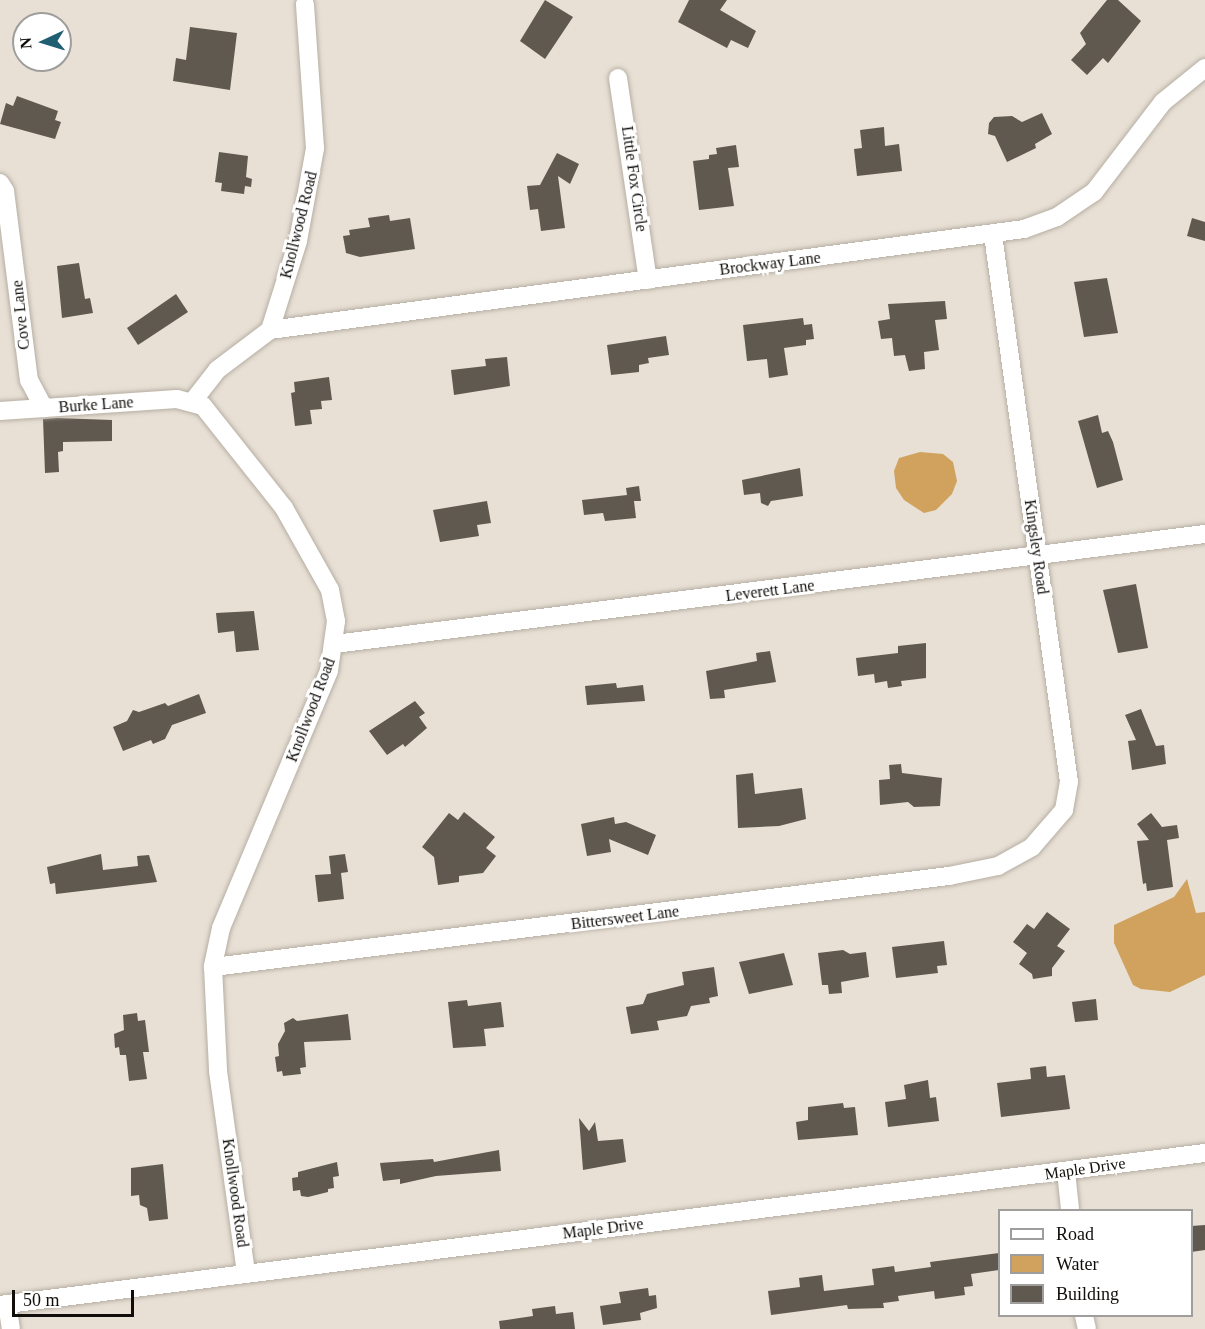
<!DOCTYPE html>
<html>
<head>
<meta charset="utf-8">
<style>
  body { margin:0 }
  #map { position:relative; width:1205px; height:1329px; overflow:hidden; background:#e8e0d5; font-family:"Times New Roman",serif }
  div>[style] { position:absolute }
  .water>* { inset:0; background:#d0a25e }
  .building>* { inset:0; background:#5f594f }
  .roads { filter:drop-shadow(0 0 2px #b6aea3) drop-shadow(0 0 2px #b6aea3) }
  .minor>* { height:18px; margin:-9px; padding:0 9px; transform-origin:9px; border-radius:9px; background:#fff }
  span { translate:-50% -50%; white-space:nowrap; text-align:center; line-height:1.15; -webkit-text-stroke:6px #fff; paint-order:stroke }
  .street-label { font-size:16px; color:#100d0a }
  .legend { position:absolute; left:998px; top:1209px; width:195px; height:108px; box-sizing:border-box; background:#fff; border:2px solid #9f9e9d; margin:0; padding:8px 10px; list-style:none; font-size:18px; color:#100d0a }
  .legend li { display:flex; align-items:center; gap:12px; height:30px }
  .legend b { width:30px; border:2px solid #9f9e9d }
  .north { position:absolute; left:12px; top:12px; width:60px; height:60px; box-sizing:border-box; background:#fff; border:2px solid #9f9e9d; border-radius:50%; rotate:266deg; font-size:16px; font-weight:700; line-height:24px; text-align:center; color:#100d0a }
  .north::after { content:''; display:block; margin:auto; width:21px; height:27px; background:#205e74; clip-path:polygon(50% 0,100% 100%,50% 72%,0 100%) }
  .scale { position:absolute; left:12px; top:1290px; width:122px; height:27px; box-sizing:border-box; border:3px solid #100d0a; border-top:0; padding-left:8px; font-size:18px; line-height:21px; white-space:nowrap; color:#100d0a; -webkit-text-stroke:4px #fff; paint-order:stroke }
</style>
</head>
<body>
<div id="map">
  <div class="water">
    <div style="clip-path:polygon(920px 452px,943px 454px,953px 462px,957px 481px,952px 494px,936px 510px,924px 513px,904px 500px,896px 488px,894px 471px,899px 458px)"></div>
    <div style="clip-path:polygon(1187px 879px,1196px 913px,1205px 912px,1205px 975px,1170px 992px,1141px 989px,1133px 985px,1114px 943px,1114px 925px,1174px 897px)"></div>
  </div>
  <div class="building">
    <div style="clip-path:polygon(545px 0,573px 17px,545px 59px,520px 41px)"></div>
    <div style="clip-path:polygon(689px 0,727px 0,720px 10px,756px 31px,748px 48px,731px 40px,727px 48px,678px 22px)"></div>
    <div style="clip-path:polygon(1107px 0,1118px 0,1141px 21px,1108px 63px,1103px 58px,1087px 75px,1071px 60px,1086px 44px,1080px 33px)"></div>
    <div style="clip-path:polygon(190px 27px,237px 33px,230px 90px,173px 81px,176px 58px,186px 60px)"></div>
    <div style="clip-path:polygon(17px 96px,58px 111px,55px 120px,61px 122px,55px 139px,0 124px,6px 103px,13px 106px)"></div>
    <div style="clip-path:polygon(1042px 113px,1052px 134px,1035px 144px,1036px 148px,1007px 162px,995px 136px,988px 134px,989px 123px,994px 117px,1012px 116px,1022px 122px)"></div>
    <div style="clip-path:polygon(884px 127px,885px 146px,899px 144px,902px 171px,857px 176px,854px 149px,862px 148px,860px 130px)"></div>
    <div style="clip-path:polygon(736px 145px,739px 167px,728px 168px,734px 206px,699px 210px,693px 161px,709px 159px,709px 155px,717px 154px,716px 148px)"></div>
    <div style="clip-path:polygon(219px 152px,248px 156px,246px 177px,252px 179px,251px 187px,245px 186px,244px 194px,221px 191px,222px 183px,215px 182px)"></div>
    <div style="clip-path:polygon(557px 153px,579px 164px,570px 184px,558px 176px,565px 228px,541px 231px,538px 209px,530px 210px,527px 186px,540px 185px)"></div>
    <div style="clip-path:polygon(389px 215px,390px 221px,410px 218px,415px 249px,360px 257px,346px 253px,343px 236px,350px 235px,349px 230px,370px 227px,368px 218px)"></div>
    <div style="clip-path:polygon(1192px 218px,1205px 222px,1205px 241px,1187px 236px)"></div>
    <div style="clip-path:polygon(79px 263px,85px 299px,90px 298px,93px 313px,62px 318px,57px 266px)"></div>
    <div style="clip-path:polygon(1107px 278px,1118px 333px,1084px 337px,1074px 282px)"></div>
    <div style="clip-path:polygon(176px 294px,188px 312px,138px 345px,127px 328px)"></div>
    <div style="clip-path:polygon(945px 301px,947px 319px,935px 320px,939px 350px,924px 352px,925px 369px,909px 371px,905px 355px,894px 356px,892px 338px,881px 339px,878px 321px,890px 319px,888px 304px)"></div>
    <div style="clip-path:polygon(803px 318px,804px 325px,812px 324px,814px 339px,806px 340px,806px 345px,784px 348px,788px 375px,769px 378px,767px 359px,747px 361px,743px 325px)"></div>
    <div style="clip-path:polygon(666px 336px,669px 355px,648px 358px,649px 363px,639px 365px,639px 372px,611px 375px,607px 345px)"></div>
    <div style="clip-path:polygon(507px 357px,510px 386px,454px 395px,451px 370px,486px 366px,485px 359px)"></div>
    <div style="clip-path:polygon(329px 377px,332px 400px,321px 401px,322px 409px,310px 410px,312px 424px,295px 426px,291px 393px,295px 392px,294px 382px)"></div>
    <div style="clip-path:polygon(1098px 415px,1102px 433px,1108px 431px,1113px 442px,1123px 480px,1097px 488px,1078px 421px)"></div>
    <div style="clip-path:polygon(57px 418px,112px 420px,112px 441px,63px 442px,63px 451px,58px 452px,59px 472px,45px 473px,43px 419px)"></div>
    <div style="clip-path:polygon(800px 468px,803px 496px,771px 501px,768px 506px,761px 503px,760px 493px,744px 495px,742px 480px)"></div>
    <div style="clip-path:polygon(639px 486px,641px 501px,634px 501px,636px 518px,605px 521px,603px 513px,584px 515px,582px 500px,627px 495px,626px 488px)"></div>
    <div style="clip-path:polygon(487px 501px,491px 523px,477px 525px,479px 536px,440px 542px,433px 510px)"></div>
    <div style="clip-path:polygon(1136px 584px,1148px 648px,1118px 653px,1103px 590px)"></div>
    <div style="clip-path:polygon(254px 611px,259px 650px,236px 652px,234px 631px,218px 633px,216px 613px)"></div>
    <div style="clip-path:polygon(926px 643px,926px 678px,901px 681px,902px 686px,888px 688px,887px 681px,875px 683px,874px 674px,858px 676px,856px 658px,898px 653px,898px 646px)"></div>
    <div style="clip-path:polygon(770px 651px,776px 682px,724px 690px,725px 698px,710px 699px,706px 671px,757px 661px,756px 653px)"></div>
    <div style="clip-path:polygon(616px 683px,617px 688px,643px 685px,645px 701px,587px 705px,585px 686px)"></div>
    <div style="clip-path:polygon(199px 694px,206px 713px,172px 725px,165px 739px,153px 744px,151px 740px,123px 751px,113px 727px,127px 721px,133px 710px,139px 712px,165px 703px,168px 706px)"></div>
    <div style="clip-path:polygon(415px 701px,425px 713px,419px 717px,427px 728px,405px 747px,403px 744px,387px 755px,369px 731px)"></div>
    <div style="clip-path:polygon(1141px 709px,1156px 746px,1164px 745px,1166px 764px,1132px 770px,1128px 741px,1136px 740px,1125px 715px)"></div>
    <div style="clip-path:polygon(901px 764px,902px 773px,942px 778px,940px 806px,914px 807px,908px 802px,880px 805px,879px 780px,890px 779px,889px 765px)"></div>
    <div style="clip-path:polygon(753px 773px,755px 794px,802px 788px,806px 819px,779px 826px,738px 828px,736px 775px)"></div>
    <div style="clip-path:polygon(464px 812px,495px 837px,486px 848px,496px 856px,483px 873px,459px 876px,459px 882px,438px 885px,434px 857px,422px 847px,449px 813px,458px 820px)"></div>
    <div style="clip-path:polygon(1151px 813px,1162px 827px,1177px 825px,1179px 838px,1167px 840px,1173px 887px,1147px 891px,1146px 883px,1143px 884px,1137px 841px,1149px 840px,1137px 824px)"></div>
    <div style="clip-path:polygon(614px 817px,615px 824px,626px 822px,656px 835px,648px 855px,609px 839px,611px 852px,587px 856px,581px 824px)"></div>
    <div style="clip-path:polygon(101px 854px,103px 870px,138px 866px,137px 856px,149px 855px,157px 882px,56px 894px,55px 883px,50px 884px,47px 867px)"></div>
    <div style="clip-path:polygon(345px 854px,348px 872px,341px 873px,344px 899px,318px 902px,315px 875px,331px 874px,329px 856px)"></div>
    <div style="clip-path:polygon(1047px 912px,1070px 929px,1057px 946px,1065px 951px,1052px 968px,1052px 976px,1033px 979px,1032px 974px,1019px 964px,1027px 953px,1013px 942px,1027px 924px,1034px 929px)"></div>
    <div style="clip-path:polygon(944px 941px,947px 965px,937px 966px,938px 973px,896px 978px,892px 947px)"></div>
    <div style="clip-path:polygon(843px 950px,850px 954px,866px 952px,869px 977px,841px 982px,842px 993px,829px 994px,828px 985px,822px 985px,818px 953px)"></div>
    <div style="clip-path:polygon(784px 953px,793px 985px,749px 994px,739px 962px)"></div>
    <div style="clip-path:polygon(714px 967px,718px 996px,709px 998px,710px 1003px,691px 1006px,687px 1016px,657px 1021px,659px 1030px,631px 1034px,626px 1007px,643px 1004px,647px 994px,684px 985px,682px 972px)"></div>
    <div style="clip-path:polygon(1096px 999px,1098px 1020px,1075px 1022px,1072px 1002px)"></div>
    <div style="clip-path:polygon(467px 1000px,468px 1006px,501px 1002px,504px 1027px,484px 1029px,486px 1046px,453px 1048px,448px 1002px)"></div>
    <div style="clip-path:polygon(137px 1013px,138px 1021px,145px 1020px,149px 1052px,143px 1052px,147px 1079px,129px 1081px,126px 1055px,120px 1055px,119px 1047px,115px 1048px,114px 1034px,124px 1030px,123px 1015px)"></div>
    <div style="clip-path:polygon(348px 1014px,351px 1040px,304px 1042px,306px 1067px,300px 1068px,301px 1074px,283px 1076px,282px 1071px,277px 1072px,275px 1057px,279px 1056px,278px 1044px,285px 1031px,284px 1023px,293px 1018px,297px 1021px)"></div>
    <div style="clip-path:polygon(1046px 1066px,1047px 1077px,1065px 1075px,1070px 1109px,1001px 1117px,997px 1083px,1031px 1079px,1030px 1068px)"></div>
    <div style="clip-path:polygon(928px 1080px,930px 1098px,936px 1097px,939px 1121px,888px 1127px,885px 1102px,906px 1099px,904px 1085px)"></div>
    <div style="clip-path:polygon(843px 1103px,844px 1108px,855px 1107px,858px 1135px,798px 1140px,796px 1122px,808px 1120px,808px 1107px)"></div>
    <div style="clip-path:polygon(579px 1118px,589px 1131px,595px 1122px,598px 1141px,623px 1139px,626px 1162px,583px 1170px)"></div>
    <div style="clip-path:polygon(499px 1150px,501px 1171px,436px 1176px,400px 1184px,400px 1179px,383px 1181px,380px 1163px,433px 1159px,434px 1162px)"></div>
    <div style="clip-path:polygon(337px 1162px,339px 1176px,333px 1177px,334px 1188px,328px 1189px,328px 1192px,308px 1197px,301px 1196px,300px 1190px,293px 1191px,292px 1178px,298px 1177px,298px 1172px)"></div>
    <div style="clip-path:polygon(163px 1164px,168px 1219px,149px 1221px,147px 1208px,140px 1205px,139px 1195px,131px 1196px,131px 1168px)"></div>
    <div style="clip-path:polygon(1205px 1225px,1205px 1250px,1191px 1252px,1191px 1226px)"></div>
    <div style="clip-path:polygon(999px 1253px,999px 1270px,971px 1274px,973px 1286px,964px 1287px,965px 1295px,935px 1299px,934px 1291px,898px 1296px,899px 1301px,883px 1303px,884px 1308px,848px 1309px,847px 1305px,771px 1315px,768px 1291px,800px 1287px,799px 1278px,822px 1275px,824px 1291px,874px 1285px,872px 1269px,894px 1266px,895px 1272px,931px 1267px,930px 1262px)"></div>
    <div style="clip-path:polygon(648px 1288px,649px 1296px,656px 1295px,657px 1308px,640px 1313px,641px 1320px,603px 1325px,600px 1306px,621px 1303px,619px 1292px)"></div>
    <div style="clip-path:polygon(555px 1306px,556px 1314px,573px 1312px,575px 1329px,500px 1329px,499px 1321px,533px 1316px,532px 1309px)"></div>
  </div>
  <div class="roads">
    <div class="minor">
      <div style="left:618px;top:78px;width:204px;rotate:81.6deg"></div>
      <div style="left:0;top:183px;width:9px;rotate:58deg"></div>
      <div style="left:5px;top:191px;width:191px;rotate:82.8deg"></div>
      <div style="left:29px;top:380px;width:32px;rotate:62deg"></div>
      <div style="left:270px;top:330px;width:761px;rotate:-7.63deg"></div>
      <div style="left:1024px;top:229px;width:35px;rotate:-20deg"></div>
      <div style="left:1057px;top:217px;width:45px;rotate:-34deg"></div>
      <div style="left:1094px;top:192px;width:113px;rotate:-52.5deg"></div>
      <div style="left:1163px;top:102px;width:54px;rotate:-39deg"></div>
      <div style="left:193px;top:401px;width:39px;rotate:-52deg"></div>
      <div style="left:217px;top:370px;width:66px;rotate:-37deg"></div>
      <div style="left:270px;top:330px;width:93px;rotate:-72.5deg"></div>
      <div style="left:298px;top:241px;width:95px;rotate:-79.6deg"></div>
      <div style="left:315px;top:148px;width:144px;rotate:-94deg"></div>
      <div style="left:0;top:411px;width:177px;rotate:-3.9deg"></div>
      <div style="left:177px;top:399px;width:27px;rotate:15deg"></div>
      <div style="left:203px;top:406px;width:130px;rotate:51.5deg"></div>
      <div style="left:284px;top:508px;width:94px;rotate:60.7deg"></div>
      <div style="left:330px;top:590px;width:32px;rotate:79deg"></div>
      <div style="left:336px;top:621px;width:50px;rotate:98deg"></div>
      <div style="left:329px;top:671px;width:279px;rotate:112.8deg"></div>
      <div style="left:221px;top:928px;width:40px;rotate:102deg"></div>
      <div style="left:213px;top:967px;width:104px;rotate:87.2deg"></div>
      <div style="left:218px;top:1071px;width:203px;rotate:82.1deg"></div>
      <div style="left:335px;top:644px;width:877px;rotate:-7.21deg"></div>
      <div style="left:213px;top:967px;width:742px;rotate:-7.05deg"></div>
      <div style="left:949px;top:876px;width:50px;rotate:-11.5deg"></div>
      <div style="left:998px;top:866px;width:39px;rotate:-29deg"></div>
      <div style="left:1032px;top:847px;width:49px;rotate:-49.1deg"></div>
      <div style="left:1064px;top:810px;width:28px;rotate:-80deg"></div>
      <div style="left:1069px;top:782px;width:552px;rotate:-97.91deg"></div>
      <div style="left:1066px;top:1171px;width:39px;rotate:84deg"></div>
      <div style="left:7px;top:1304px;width:25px;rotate:81deg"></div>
      <div style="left:0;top:1305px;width:1215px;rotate:-7.19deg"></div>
      <div style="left:1084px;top:1316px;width:13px;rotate:77deg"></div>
    </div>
  </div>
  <div class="street-label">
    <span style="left:634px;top:179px;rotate:82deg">Little Fox Circle</span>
    <span style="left:299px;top:225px;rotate:-76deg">Knollwood Road</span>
    <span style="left:770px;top:264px;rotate:-7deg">Brockway Lane</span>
    <span style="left:21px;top:315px;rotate:-96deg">Cove Lane</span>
    <span style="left:96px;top:405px;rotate:-4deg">Burke Lane</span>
    <span style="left:1036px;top:547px;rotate:82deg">Kingsley Road</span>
    <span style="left:770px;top:591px;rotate:-7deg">Leverett Lane</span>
    <span style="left:311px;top:710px;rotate:-69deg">Knollwood Road</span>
    <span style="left:625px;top:918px;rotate:-7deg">Bittersweet Lane</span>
    <span style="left:1085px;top:1169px;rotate:-8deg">Maple Drive</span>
    <span style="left:235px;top:1193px;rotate:82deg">Knollwood Road</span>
    <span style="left:603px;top:1229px;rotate:-7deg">Maple Drive</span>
  </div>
  <ul class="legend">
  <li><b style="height:8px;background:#fff"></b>Road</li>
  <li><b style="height:16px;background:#d0a25e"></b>Water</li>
  <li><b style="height:16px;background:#5f594f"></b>Building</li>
  </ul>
  <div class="north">N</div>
  <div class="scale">50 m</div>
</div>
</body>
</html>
